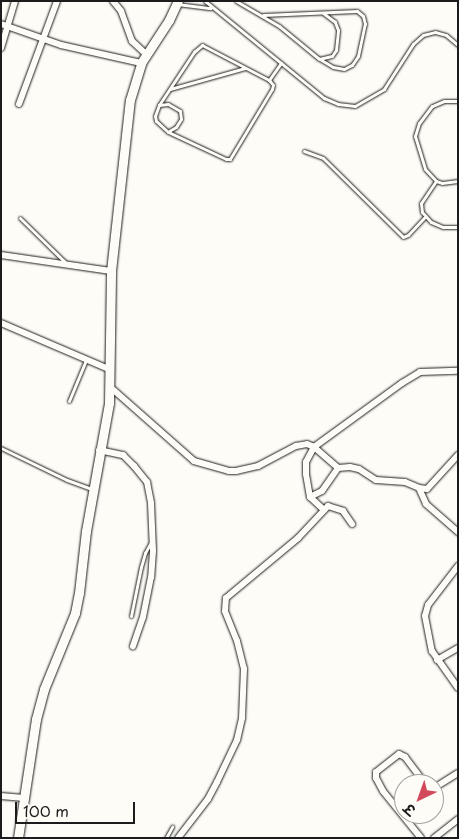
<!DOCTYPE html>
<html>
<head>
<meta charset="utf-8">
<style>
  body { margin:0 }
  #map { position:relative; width:459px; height:839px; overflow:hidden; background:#fdfcf7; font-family:"Playpen Sans","Playpen Sans Deva",sans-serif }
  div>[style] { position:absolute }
  .roads { filter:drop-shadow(0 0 1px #1c1c1c) drop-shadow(0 0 1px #1c1c1c) }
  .lane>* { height:3px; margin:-1.5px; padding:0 1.5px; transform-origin:1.5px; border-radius:1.5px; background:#fdfcf7 }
  .street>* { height:6px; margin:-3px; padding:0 3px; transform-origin:3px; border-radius:3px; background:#fdfcf7 }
  .secondary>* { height:9px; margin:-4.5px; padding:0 4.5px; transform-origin:4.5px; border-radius:4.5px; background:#fdfcf7 }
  span { translate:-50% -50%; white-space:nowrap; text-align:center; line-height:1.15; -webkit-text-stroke:5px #fdfcf7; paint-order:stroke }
  .frame { position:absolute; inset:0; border:2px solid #1c1c1c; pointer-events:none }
  .north { position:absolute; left:394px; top:774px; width:50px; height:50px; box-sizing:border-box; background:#fdfcf7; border:1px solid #a3a29f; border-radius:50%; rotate:222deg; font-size:14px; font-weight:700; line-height:20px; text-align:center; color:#1c1c1c }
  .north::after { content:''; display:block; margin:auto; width:18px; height:22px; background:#d1495b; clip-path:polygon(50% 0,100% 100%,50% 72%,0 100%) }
  .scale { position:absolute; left:15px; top:802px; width:120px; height:22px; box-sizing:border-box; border:2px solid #1c1c1c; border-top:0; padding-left:6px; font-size:15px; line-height:18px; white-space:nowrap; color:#1c1c1c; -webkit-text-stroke:4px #fdfcf7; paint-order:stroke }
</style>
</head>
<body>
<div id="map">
  <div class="roads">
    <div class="lane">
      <div style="left:205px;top:1px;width:154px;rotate:39.2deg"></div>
      <div style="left:324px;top:98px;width:15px;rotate:23deg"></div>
      <div style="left:338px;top:104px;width:17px;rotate:7deg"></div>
      <div style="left:355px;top:106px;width:34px;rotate:-30deg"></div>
      <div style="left:384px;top:89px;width:54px;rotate:-57.2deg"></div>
      <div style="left:413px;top:44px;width:13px;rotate:-42deg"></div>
      <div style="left:423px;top:35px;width:12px;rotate:-14deg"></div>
      <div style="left:435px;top:32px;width:11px;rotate:15deg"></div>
      <div style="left:446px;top:35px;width:16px;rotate:40deg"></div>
      <div style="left:236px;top:1px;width:50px;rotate:30.2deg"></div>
      <div style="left:279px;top:26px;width:50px;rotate:39.4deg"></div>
      <div style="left:318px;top:58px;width:17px;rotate:31deg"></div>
      <div style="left:333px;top:67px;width:11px;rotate:10deg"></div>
      <div style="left:344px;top:69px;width:9px;rotate:-27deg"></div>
      <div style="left:352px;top:65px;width:11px;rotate:-56deg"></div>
      <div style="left:358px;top:56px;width:33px;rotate:-78deg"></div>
      <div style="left:365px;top:24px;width:8px;rotate:-104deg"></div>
      <div style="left:363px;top:16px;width:8px;rotate:-140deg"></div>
      <div style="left:357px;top:11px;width:94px;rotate:177.6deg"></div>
      <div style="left:177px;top:4px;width:34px;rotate:7deg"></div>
      <div style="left:319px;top:59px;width:13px;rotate:-13deg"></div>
      <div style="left:332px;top:56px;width:7px;rotate:-56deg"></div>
      <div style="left:336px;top:50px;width:20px;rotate:-84deg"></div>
      <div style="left:338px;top:30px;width:9px;rotate:-111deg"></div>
      <div style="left:335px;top:22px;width:15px;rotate:-143deg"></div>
      <div style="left:269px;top:80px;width:6px;rotate:51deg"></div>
      <div style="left:273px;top:85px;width:4px;rotate:104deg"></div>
      <div style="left:272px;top:89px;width:82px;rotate:121deg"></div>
      <div style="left:230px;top:159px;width:4px;rotate:180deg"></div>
      <div style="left:226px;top:159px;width:64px;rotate:-155deg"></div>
      <div style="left:168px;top:132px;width:16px;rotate:-137deg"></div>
      <div style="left:156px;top:121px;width:5px;rotate:-101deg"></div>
      <div style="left:155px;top:116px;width:12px;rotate:-70deg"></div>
      <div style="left:159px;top:105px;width:64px;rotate:-56.6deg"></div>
      <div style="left:194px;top:52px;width:11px;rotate:-41deg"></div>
      <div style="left:202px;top:45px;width:76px;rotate:27.6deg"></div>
      <div style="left:269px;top:80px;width:21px;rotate:-55deg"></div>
      <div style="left:170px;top:89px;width:78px;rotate:-15.6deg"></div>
      <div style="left:458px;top:101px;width:14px;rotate:180deg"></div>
      <div style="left:444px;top:101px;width:13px;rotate:157deg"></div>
      <div style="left:432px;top:106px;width:21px;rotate:127deg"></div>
      <div style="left:419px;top:123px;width:14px;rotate:107deg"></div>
      <div style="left:415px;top:136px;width:34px;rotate:73deg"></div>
      <div style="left:425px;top:169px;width:16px;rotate:47deg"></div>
      <div style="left:436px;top:181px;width:6px;rotate:18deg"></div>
      <div style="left:442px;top:183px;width:16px;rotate:-7deg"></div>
      <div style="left:159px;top:105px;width:9px;rotate:-6deg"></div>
      <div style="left:168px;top:104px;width:14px;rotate:30deg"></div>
      <div style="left:180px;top:111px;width:8px;rotate:83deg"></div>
      <div style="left:181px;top:119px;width:9px;rotate:122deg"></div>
      <div style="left:176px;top:127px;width:8px;rotate:150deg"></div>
      <div style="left:304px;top:151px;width:20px;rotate:20deg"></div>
      <div style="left:323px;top:158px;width:112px;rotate:44.6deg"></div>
      <div style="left:403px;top:237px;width:5px;rotate:-22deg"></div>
      <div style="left:408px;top:235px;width:26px;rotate:-47deg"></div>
      <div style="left:436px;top:181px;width:27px;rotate:124deg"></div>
      <div style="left:421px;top:203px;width:9px;rotate:84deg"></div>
      <div style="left:422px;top:212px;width:13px;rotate:48deg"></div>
      <div style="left:431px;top:222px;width:13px;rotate:23deg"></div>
      <div style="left:443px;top:227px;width:15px"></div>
      <div style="left:20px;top:218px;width:63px;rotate:44.4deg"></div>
      <div style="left:69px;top:401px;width:44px;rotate:-67.5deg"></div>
      <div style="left:1px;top:448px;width:73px;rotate:25.9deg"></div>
      <div style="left:67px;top:480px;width:27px;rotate:20deg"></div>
      <div style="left:131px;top:616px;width:50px;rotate:-78.5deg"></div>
      <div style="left:141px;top:567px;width:15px;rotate:-74deg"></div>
      <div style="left:145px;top:553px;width:13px;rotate:-61deg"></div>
      <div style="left:166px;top:838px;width:13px;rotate:-61deg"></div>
    </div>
    <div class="street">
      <div style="left:113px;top:1px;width:13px;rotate:51deg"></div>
      <div style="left:121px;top:11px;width:32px;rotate:70deg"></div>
      <div style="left:132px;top:41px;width:19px;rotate:43deg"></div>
      <div style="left:1px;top:24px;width:64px;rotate:19.3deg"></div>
      <div style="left:61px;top:45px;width:82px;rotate:12.7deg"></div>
      <div style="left:1px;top:48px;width:49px;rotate:-73.4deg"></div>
      <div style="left:19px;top:104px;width:110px;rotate:-69.7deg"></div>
      <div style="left:1px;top:255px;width:111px;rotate:8.3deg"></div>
      <div style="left:1px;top:323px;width:117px;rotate:23.1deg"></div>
      <div style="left:109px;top:386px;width:113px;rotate:41.4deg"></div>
      <div style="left:194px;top:461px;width:36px;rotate:16deg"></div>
      <div style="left:229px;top:471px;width:7px"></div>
      <div style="left:236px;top:471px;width:23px;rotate:-13deg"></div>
      <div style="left:258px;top:466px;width:43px;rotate:-27.8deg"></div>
      <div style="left:296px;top:446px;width:11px;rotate:-10deg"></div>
      <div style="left:307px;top:444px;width:8px;rotate:23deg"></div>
      <div style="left:314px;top:447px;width:32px;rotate:41deg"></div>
      <div style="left:338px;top:468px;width:12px;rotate:-5deg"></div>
      <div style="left:350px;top:467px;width:9px;rotate:13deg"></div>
      <div style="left:359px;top:469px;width:20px;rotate:33deg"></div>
      <div style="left:376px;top:480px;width:29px;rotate:4deg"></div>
      <div style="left:405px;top:482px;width:15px;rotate:23deg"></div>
      <div style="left:419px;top:488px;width:8px;rotate:7deg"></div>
      <div style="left:427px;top:489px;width:46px;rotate:-47.6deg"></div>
      <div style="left:99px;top:450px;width:25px;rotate:12deg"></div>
      <div style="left:123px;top:455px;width:16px;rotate:45deg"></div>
      <div style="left:134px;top:466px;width:21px;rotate:51deg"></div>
      <div style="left:147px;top:482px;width:21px;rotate:79deg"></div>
      <div style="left:151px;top:503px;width:48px;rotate:87.6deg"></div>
      <div style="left:153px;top:551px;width:26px;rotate:94deg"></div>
      <div style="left:151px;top:577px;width:41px;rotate:101.3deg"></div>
      <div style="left:143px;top:617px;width:31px;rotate:109deg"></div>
      <div style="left:419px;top:488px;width:17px;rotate:66deg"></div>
      <div style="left:426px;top:504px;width:43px;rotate:41.2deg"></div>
      <div style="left:310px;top:497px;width:13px;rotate:-27deg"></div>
      <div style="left:322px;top:491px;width:28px;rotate:-55deg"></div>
      <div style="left:324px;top:510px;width:19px;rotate:-137deg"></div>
      <div style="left:310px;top:497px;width:23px;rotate:-100deg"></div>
      <div style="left:306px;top:474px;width:12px;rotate:-90deg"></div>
      <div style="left:306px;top:462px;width:17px;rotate:-62deg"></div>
      <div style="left:314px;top:447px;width:109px;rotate:-36deg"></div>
      <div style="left:402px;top:383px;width:21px;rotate:-31deg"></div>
      <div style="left:420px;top:372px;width:38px;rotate:-2deg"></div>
      <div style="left:458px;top:566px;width:49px;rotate:127.6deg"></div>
      <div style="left:428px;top:605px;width:11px;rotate:105deg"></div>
      <div style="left:425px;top:616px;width:36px;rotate:79deg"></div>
      <div style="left:432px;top:651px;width:45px;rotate:54.9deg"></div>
      <div style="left:437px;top:660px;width:24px;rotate:-30deg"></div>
      <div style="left:434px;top:788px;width:28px;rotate:-32deg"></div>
      <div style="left:1px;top:796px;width:23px;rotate:5deg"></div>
      <div style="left:178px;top:838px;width:49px;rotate:-52.4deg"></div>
      <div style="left:208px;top:799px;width:19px;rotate:-62deg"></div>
      <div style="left:217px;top:782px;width:47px;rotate:-64.5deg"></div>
      <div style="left:237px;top:740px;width:23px;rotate:-77deg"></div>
      <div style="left:242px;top:718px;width:49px;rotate:-87.7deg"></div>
      <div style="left:244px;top:669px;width:29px;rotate:-104deg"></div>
      <div style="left:237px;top:641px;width:32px;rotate:-112deg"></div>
      <div style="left:225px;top:611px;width:13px;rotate:-86deg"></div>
      <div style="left:226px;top:598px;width:94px;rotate:-39.8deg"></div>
      <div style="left:298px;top:538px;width:44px;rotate:-46.8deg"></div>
      <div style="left:328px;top:506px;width:16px;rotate:18deg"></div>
      <div style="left:343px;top:511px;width:16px;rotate:55deg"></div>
      <div style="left:421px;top:838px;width:60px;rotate:-129deg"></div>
      <div style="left:383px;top:791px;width:15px;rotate:-118deg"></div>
      <div style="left:376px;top:778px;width:6px;rotate:-90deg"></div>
      <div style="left:376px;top:772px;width:29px;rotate:-38deg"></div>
      <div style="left:399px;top:754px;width:7px;rotate:27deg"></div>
      <div style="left:405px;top:757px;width:34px;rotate:53deg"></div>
      <div style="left:434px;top:838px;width:31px;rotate:-38deg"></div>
    </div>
    <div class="secondary">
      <div style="left:18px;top:838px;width:120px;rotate:-81.4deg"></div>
      <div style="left:36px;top:719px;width:31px;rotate:-75deg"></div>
      <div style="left:44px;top:689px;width:82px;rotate:-67.8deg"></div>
      <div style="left:75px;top:613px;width:20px;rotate:-79deg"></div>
      <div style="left:79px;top:593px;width:62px;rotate:-83.6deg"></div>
      <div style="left:86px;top:531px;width:130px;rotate:-79.8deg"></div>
      <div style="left:109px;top:403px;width:132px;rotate:-89.1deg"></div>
      <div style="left:111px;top:271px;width:172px;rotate:-83.7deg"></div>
      <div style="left:130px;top:100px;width:39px;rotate:-73deg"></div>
      <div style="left:141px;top:63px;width:51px;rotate:-56.9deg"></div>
      <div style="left:169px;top:20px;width:21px;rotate:-65deg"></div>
    </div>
  </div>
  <div class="frame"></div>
  <div class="north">उ</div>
  <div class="scale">100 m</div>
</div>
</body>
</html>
